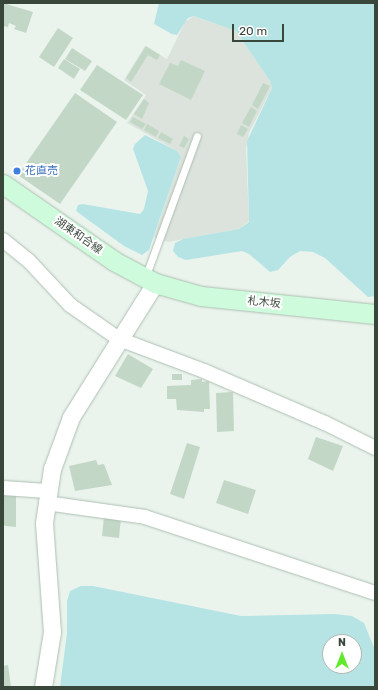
<!DOCTYPE html>
<html>
<head>
<meta charset="utf-8">
<style>
  body { margin:0 }
  #map { position:relative; width:378px; height:690px; overflow:hidden; background:#eaf4ed; font-family:Rubik,"Noto Sans JP",sans-serif }
  div>[style] { position:absolute }
  .industrial>* { inset:0; background:#dbe3dc }
  .green>* { inset:0; background:#b6e4e5 }
  .building>* { inset:0; background:#c3d7c7 }
  .roads { filter:drop-shadow(0 0 1px #adbfb1) drop-shadow(0 0 1px #adbfb1) }
  .service>* { height:7px; margin:-3.5px; padding:0 3.5px; transform-origin:3.5px; border-radius:3.5px; background:#fff }
  .minor>* { height:14px; margin:-7px; padding:0 7px; transform-origin:7px; border-radius:7px; background:#fff }
  .tertiary>* { height:17px; margin:-8.5px; padding:0 8.5px; transform-origin:8.5px; border-radius:8.5px; background:#fff }
  .secondary>* { height:19px; margin:-9.5px; padding:0 9.5px; transform-origin:9.5px; border-radius:9.5px; background:#cdfbdc }
  .dots>* { width:11px; height:11px; translate:-50% -50%; box-sizing:border-box; border:2px solid #fff; border-radius:50% }
  span { translate:-50% -50%; white-space:nowrap; text-align:center; line-height:1.15; -webkit-text-stroke:4px #fff; paint-order:stroke }
  .shop-label { font-size:11px; color:#366cbe }
  .left { translate:0 -50%; text-align:left }
  .street-label { font-size:11px; color:#39473b }
  .frame { position:absolute; inset:0; border:4px solid #39473b; pointer-events:none }
  .north { position:absolute; left:322px; top:634px; width:40px; height:40px; box-sizing:border-box; background:#fff; border:1px solid #b0b5b1; border-radius:50%; rotate:0deg; font-size:11px; font-weight:700; line-height:16px; text-align:center; color:#39473b }
  .north::after { content:''; display:block; margin:auto; width:14px; height:18px; background:#61e92b; clip-path:polygon(50% 0,100% 100%,50% 72%,0 100%) }
  .scale { position:absolute; left:232px; top:24px; width:52px; height:18px; box-sizing:border-box; border:2px solid #39473b; border-top:0; padding-left:5px; font-size:12px; line-height:14px; white-space:nowrap; color:#39473b; -webkit-text-stroke:3px #fff; paint-order:stroke }
</style>
</head>
<body>
<div id="map">
  <div class="industrial">
    <div style="clip-path:polygon(194px 16px,236px 31px,270px 81px,272px 88px,249px 133px,246px 149px,249px 221px,239px 229px,168px 242px,154px 237px,181px 157px,177px 151px,127px 123px,146px 95px,124px 80px,145px 46px,167px 59px,185px 22px)"></div>
  </div>
  <div class="green">
    <div style="clip-path:polygon(159px 3px,375px 3px,375px 296px,368px 297px,325px 258px,313px 252px,300px 251px,290px 257px,278px 270px,270px 272px,249px 254px,242px 251px,186px 260px,178px 257px,173px 251px,175px 243px,183px 239px,239px 229px,249px 222px,247px 141px,272px 88px,270px 81px,236px 31px,194px 16px,188px 18px,177px 35px,172px 34px,154px 24px)"></div>
    <div style="clip-path:polygon(145px 135px,177px 151px,181px 157px,149px 250px,142px 255px,124px 246px,76px 211px,78px 205px,83px 204px,140px 214px,144px 209px,148px 191px,133px 149px,135px 144px)"></div>
    <div style="clip-path:polygon(evenodd,81px 586px,93px 586px,241px 616px,335px 614px,352px 616px,364px 623px,375px 650px,375px 687px,60px 687px,67px 633px,67px 601px,70px 591px,81px 586px,330px 642px,354px 642px,354px 666px,330px 666px,330px 642px)"></div>
  </div>
  <div class="building">
    <div style="clip-path:polygon(3px 3px,33px 12px,26px 33px,14px 29px,16px 26px,9px 23px,8px 27px,3px 26px)"></div>
    <div style="clip-path:polygon(58px 28px,73px 38px,54px 67px,39px 57px)"></div>
    <div style="clip-path:polygon(146px 46px,160px 55px,157px 60px,148px 55px,131px 82px,126px 78px)"></div>
    <div style="clip-path:polygon(72px 48px,92px 61px,85px 71px,65px 59px)"></div>
    <div style="clip-path:polygon(64px 59px,80px 69px,74px 79px,58px 68px)"></div>
    <div style="clip-path:polygon(181px 60px,205px 71px,191px 100px,159px 84px,170px 63px,178px 66px)"></div>
    <div style="clip-path:polygon(97px 65px,143px 95px,126px 120px,80px 90px)"></div>
    <div style="clip-path:polygon(263px 83px,270px 86px,258px 109px,252px 105px)"></div>
    <div style="clip-path:polygon(75px 93px,117px 122px,60px 204px,18px 175px)"></div>
    <div style="clip-path:polygon(144px 99px,149px 103px,142px 119px,134px 114px)"></div>
    <div style="clip-path:polygon(251px 107px,257px 111px,249px 127px,242px 123px)"></div>
    <div style="clip-path:polygon(133px 117px,146px 124px,142px 129px,130px 122px)"></div>
    <div style="clip-path:polygon(147px 124px,159px 131px,156px 137px,144px 130px)"></div>
    <div style="clip-path:polygon(241px 125px,248px 129px,243px 137px,237px 134px)"></div>
    <div style="clip-path:polygon(161px 132px,173px 139px,170px 144px,158px 138px)"></div>
    <div style="clip-path:polygon(184px 136px,189px 139px,184px 148px,179px 146px)"></div>
    <div style="clip-path:polygon(18px 166px,22px 169px,16px 177px,12px 174px)"></div>
    <div style="clip-path:polygon(128px 354px,153px 369px,141px 388px,115px 376px)"></div>
    <div style="clip-path:polygon(172px 374px,182px 374px,182px 380px,172px 380px)"></div>
    <div style="clip-path:polygon(202px 379px,202px 382px,209px 381px,210px 409px,204px 409px,204px 412px,177px 410px,176px 399px,167px 399px,167px 386px,191px 385px,191px 380px)"></div>
    <div style="clip-path:polygon(233px 392px,234px 431px,217px 432px,216px 393px)"></div>
    <div style="clip-path:polygon(316px 437px,343px 446px,333px 471px,308px 459px)"></div>
    <div style="clip-path:polygon(187px 443px,200px 447px,184px 499px,170px 494px)"></div>
    <div style="clip-path:polygon(96px 460px,98px 465px,104px 464px,112px 485px,75px 491px,69px 466px)"></div>
    <div style="clip-path:polygon(224px 480px,256px 490px,248px 514px,216px 503px)"></div>
    <div style="clip-path:polygon(3px 495px,16px 496px,16px 527px,5px 526px,3px 524px)"></div>
    <div style="clip-path:polygon(104px 516px,121px 518px,119px 538px,102px 536px)"></div>
    <div style="clip-path:polygon(8px 665px,11px 687px,3px 687px,3px 666px)"></div>
  </div>
  <div class="roads">
    <div class="service">
      <div style="left:145px;top:278px;width:151px;rotate:-69.9deg"></div>
    </div>
    <div class="minor">
      <div style="left:3px;top:240px;width:33px;rotate:39deg"></div>
      <div style="left:29px;top:261px;width:60px;rotate:47deg"></div>
      <div style="left:70px;top:305px;width:60px;rotate:34.8deg"></div>
      <div style="left:119px;top:339px;width:91px;rotate:20.6deg"></div>
      <div style="left:204px;top:371px;width:132px;rotate:23.3deg"></div>
      <div style="left:325px;top:423px;width:56px;rotate:26.6deg"></div>
      <div style="left:3px;top:488px;width:44px;rotate:3.9deg"></div>
      <div style="left:46px;top:503px;width:100px;rotate:8deg"></div>
      <div style="left:145px;top:517px;width:242px;rotate:18.3deg"></div>
    </div>
    <div class="tertiary">
      <div style="left:43px;top:687px;width:56px;rotate:-80.7deg"></div>
      <div style="left:52px;top:632px;width:109px;rotate:-94.2deg"></div>
      <div style="left:44px;top:523px;width:55px;rotate:-81.6deg"></div>
      <div style="left:52px;top:469px;width:55px;rotate:-69.9deg"></div>
      <div style="left:71px;top:417px;width:158px;rotate:-57.9deg"></div>
    </div>
    <div class="secondary">
      <div style="left:3px;top:184px;width:135px;rotate:34.7deg"></div>
      <div style="left:114px;top:261px;width:47px;rotate:28.2deg"></div>
      <div style="left:155px;top:283px;width:48px;rotate:15.8deg"></div>
      <div style="left:201px;top:296px;width:175px;rotate:5.9deg"></div>
    </div>
  </div>
  <div class="dots">
    <div style="left:17px;top:171px;background:#3f7fe0"></div>
  </div>
  <div class="shop-label">
    <span class="left" style="left:25px;top:171px">花直売</span>
  </div>
  <div class="street-label">
    <span style="left:78px;top:236px;rotate:35deg">湖東和合線</span>
    <span style="left:264px;top:303px;rotate:6deg">札木坂</span>
  </div>
  <div class="frame"></div>
  <div class="north">N</div>
  <div class="scale">20 m</div>
</div>
</body>
</html>
